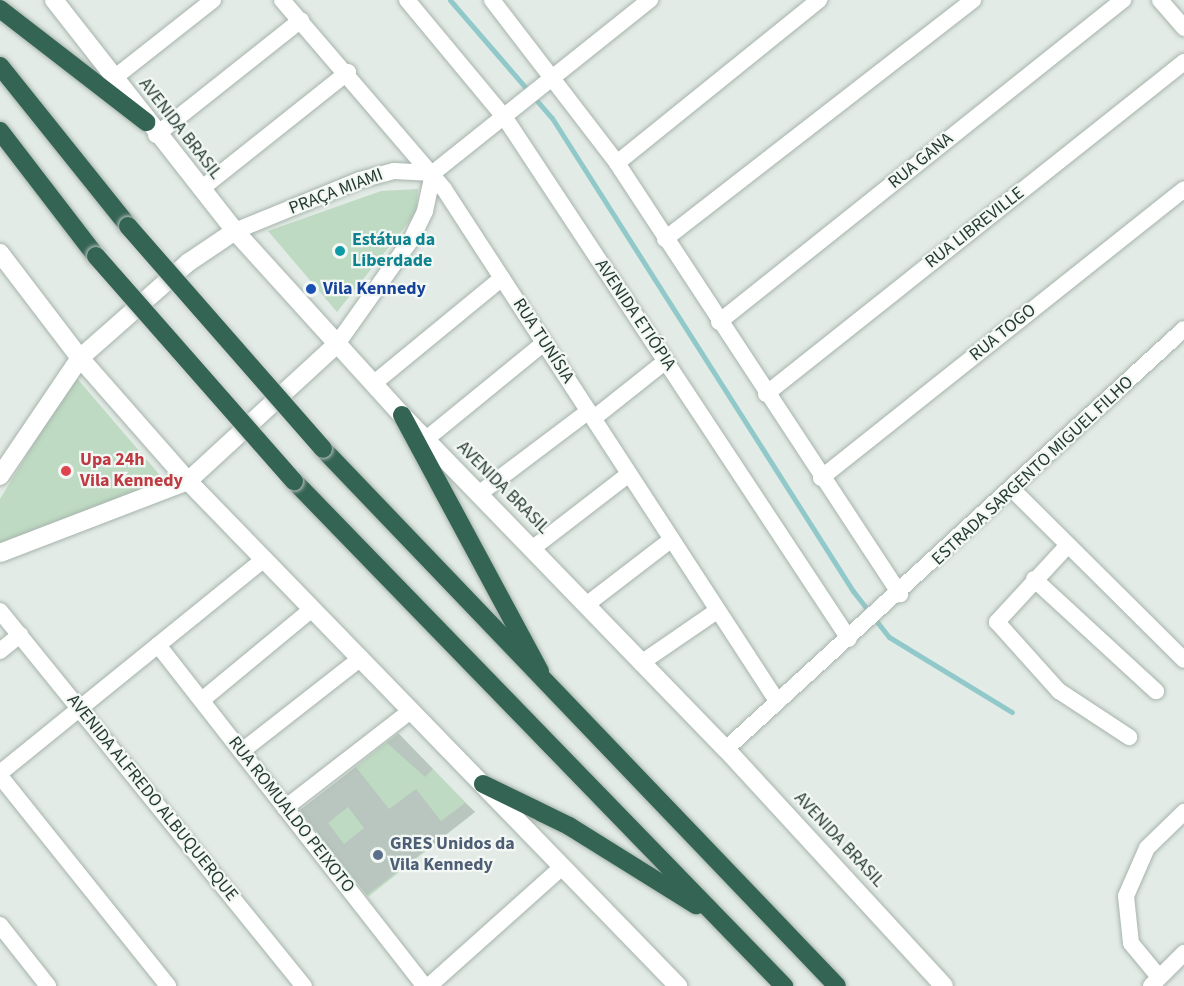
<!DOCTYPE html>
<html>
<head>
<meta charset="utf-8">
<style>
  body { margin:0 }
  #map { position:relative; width:1184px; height:986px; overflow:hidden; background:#e3ebe6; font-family:"Source Sans 3",sans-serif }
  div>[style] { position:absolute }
  .green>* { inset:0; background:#bedac2 }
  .stream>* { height:5px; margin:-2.5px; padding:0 2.5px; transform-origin:2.5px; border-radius:2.5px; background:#91c9ca }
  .building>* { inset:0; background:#b9c6bf }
  .roads { filter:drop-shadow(0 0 2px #a6b3ac) drop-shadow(0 0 2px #a6b3ac) }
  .street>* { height:16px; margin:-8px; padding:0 8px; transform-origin:8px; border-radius:8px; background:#fff }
  .secondary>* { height:18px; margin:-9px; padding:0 9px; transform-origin:9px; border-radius:9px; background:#fff }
  .highway>* { height:18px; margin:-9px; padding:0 9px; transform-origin:9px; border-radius:9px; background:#346453 }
  .bridges { filter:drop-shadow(0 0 2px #c2c8c6) drop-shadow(0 0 2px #c2c8c6) }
  .highway-bridge>* { height:18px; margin:-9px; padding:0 9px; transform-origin:9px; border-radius:9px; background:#346453 }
  .dots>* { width:16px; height:16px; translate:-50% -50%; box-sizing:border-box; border:3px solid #f3f8f5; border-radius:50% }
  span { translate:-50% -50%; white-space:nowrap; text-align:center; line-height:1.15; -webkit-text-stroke:4.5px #f3f8f5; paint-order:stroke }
  .street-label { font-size:18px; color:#253b32 }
  .culture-label { font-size:18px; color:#0d838f; font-weight:700 }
  .left { translate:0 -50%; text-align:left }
  .transit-label { font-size:18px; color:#164399; font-weight:700 }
  .health-label { font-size:18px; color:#be3a42; font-weight:700 }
  .service-label { font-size:18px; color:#4e5e75; font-weight:700 }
</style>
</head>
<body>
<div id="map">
  <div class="green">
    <div style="clip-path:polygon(418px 189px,416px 213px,337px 312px,268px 231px,381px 191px)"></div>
    <div style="clip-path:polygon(75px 376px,164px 480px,0 543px,0 499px)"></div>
    <div style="clip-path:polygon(398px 733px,475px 812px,368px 897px,300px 811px)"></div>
  </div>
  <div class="stream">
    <div style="left:450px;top:0;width:156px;rotate:49.2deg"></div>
    <div style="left:552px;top:118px;width:561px;rotate:57.53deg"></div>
    <div style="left:853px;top:591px;width:58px;rotate:52deg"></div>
    <div style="left:889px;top:637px;width:144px;rotate:31.4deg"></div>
  </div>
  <div class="building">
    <div style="clip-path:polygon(399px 734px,433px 769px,425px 777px,387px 743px)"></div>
    <div style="clip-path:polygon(evenodd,356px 767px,389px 809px,416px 789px,441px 821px,465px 803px,475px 812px,367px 895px,300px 810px,356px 767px,348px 807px,364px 828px,344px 844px,328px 823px,348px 807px)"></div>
  </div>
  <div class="roads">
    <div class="street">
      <div style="left:282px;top:0;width:249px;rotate:49.4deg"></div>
      <div style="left:444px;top:189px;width:611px;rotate:56.96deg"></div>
      <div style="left:407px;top:0;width:153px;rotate:50.3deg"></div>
      <div style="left:505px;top:118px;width:624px;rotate:56.56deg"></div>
      <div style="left:492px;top:0;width:205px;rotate:52.5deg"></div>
      <div style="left:617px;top:163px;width:516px;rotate:56.71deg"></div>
      <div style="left:1160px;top:0;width:37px;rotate:49deg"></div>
      <div style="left:114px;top:78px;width:126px;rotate:-38.2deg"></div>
      <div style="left:156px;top:135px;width:185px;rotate:-38.4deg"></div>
      <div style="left:617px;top:163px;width:260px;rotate:-38.9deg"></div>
      <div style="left:433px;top:173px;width:278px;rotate:-38.6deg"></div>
      <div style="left:201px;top:189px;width:188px;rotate:-38.5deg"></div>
      <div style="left:235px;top:231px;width:135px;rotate:-22.2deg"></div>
      <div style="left:360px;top:180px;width:35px;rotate:-15deg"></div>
      <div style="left:394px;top:171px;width:39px;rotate:3deg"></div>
      <div style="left:665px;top:239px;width:390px;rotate:-37.8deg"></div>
      <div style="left:719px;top:322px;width:517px;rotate:-38.56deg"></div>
      <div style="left:337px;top:344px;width:128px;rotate:-54.6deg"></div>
      <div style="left:411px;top:240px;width:32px;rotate:-64deg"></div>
      <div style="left:425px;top:211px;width:39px;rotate:-78deg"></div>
      <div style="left:373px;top:384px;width:167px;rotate:-39.4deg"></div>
      <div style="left:766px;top:394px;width:534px;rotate:-38.46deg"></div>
      <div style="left:594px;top:418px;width:92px;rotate:-38.4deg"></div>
      <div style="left:425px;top:440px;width:154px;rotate:-39.2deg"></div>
      <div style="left:821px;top:478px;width:464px;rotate:-38.5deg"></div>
      <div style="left:1013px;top:490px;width:241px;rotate:44.8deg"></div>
      <div style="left:480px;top:493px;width:136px;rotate:-37deg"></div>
      <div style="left:1068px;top:545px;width:105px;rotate:132.7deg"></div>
      <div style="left:997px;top:622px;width:93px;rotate:48.1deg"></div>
      <div style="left:1059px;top:691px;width:84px;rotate:33.3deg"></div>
      <div style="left:533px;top:548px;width:121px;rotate:-37.6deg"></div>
      <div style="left:1034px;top:579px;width:166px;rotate:42.6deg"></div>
      <div style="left:586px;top:605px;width:108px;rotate:-37.5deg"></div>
      <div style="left:0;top:611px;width:483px;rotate:51deg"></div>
      <div style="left:158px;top:645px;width:432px;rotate:52deg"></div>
      <div style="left:0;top:651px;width:26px;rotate:-39deg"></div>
      <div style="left:641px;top:663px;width:93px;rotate:-34.5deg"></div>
      <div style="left:202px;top:700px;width:143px;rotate:-39.6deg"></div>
      <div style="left:726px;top:749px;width:621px;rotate:-42.52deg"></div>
      <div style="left:242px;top:751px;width:151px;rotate:-38deg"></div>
      <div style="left:0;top:773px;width:340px;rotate:-39deg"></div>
      <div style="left:0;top:776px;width:269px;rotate:51.3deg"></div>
      <div style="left:285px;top:808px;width:160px;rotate:-37.7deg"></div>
      <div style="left:0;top:925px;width:78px;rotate:51.8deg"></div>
      <div style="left:1159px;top:977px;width:44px;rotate:-129.5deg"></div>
      <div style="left:1131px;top:943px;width:47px;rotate:-96.1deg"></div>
      <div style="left:1126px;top:896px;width:52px;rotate:-66.4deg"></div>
      <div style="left:1147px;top:848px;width:52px;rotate:-44.2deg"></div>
      <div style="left:429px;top:986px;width:178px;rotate:-41.8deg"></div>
      <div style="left:1151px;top:986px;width:47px;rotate:-45deg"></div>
    </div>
    <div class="secondary">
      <div style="left:54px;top:0;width:293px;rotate:51.9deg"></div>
      <div style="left:235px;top:231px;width:248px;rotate:47.8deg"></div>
      <div style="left:402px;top:415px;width:465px;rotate:45.9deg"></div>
      <div style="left:726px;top:749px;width:322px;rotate:47.4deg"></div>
      <div style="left:0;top:253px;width:132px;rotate:52.7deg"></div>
      <div style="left:80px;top:358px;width:164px;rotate:48.7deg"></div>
      <div style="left:188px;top:481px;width:704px;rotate:45.86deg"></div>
      <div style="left:0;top:476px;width:143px;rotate:-55.9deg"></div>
      <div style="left:80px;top:358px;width:145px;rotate:-41.4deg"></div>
      <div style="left:189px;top:262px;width:55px;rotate:-34deg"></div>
      <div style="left:0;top:553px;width:201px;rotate:-21deg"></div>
      <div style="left:188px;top:481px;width:202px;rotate:-42.6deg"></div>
    </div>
    <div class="highway">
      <div style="left:0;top:9px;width:185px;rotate:37.7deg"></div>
      <div style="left:0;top:66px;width:205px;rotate:51.3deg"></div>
      <div style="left:0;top:131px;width:158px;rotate:52.5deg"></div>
      <div style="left:402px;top:415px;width:291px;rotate:61.7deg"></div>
      <div style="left:323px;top:449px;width:743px;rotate:46.25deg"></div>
      <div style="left:294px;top:481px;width:704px;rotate:45.86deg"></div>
      <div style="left:483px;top:784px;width:96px;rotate:26deg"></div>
      <div style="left:569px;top:826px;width:150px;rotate:31.9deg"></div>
    </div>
  </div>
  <div class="bridges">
    <div class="highway-bridge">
      <div style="left:128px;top:226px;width:296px;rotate:48.8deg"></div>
      <div style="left:96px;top:256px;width:300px;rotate:48.7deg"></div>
    </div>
  </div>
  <div class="dots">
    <div style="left:340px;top:251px;background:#0f9aa8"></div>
    <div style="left:311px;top:289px;background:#1a4fb4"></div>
    <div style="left:66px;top:471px;background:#e0444e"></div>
    <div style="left:378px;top:855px;background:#5c6f8a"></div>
  </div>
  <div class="street-label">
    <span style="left:180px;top:129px;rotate:52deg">AVENIDA BRASIL</span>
    <span style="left:921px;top:161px;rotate:-39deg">RUA GANA</span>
    <span style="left:336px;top:192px;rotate:-21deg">PRAÇA MIAMI</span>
    <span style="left:975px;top:228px;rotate:-38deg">RUA LIBREVILLE</span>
    <span style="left:635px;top:315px;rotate:56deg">AVENIDA ETIÓPIA</span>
    <span style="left:1003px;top:333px;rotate:-39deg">RUA TOGO</span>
    <span style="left:543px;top:341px;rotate:57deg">RUA TUNÍSIA</span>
    <span style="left:1033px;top:471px;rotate:-43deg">ESTRADA SARGENTO MIGUEL FILHO</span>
    <span style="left:503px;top:488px;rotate:45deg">AVENIDA BRASIL</span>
    <span style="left:152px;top:798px;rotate:51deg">AVENIDA ALFREDO ALBUQUERQUE</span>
    <span style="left:291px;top:815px;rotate:52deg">RUA ROMUALDO PEIXOTO</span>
    <span style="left:839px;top:840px;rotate:47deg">AVENIDA BRASIL</span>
  </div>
  <div class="culture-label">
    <span class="left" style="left:352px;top:251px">Estátua da<br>Liberdade</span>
  </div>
  <div class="transit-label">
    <span class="left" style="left:323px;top:289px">Vila Kennedy</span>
  </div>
  <div class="health-label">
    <span class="left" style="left:80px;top:471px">Upa 24h<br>Vila Kennedy</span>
  </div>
  <div class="service-label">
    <span class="left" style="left:390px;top:855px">GRES Unidos da<br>Vila Kennedy</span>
  </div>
</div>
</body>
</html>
